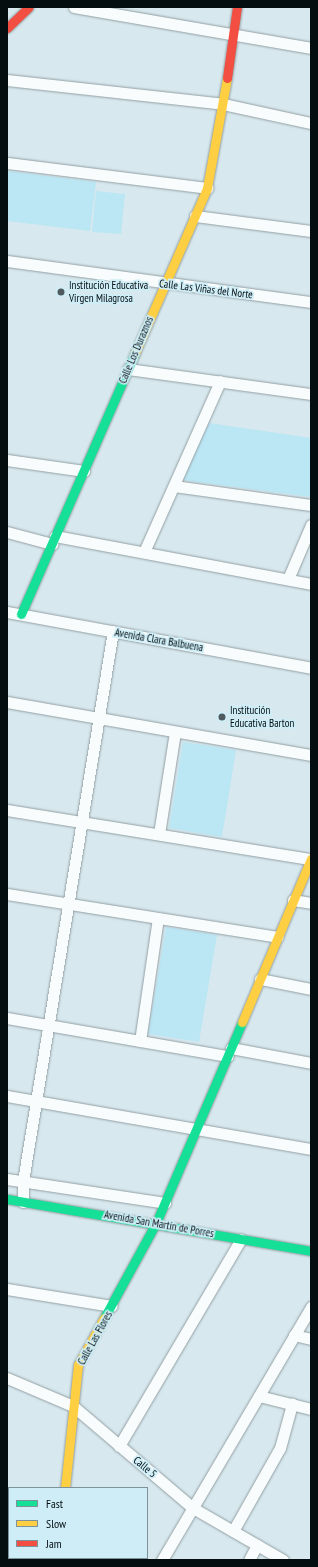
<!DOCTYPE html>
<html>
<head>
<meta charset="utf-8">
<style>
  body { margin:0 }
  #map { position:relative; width:318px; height:1567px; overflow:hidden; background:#d7e8ee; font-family:"PT Sans Narrow",sans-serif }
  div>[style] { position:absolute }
  .green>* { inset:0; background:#bbe6f4 }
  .roads { filter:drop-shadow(0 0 1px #929fa3) drop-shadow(0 0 1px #929fa3) }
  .street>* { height:11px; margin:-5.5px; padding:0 5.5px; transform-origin:5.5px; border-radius:5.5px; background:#f9fcfc }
  .fast>* { height:9px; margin:-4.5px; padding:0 4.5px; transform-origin:4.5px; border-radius:4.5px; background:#16e098 }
  .slow>* { height:9px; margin:-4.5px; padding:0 4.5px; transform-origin:4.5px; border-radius:4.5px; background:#ffcf43 }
  .jam>* { height:9px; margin:-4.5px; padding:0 4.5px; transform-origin:4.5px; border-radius:4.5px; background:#f24e42 }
  .dots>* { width:11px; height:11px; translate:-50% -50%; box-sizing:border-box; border:2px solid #ceedf7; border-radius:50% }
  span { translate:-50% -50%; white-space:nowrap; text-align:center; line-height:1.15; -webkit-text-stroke:3.5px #ceedf7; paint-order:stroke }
  .poi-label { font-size:11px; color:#040d10 }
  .left { translate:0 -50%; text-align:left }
  .street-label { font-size:11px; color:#040d10 }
  .frame { position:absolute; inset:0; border:8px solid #040d10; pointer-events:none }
  .legend { position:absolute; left:8px; top:1487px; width:140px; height:72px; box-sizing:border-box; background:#ceedf7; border:1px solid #7d939b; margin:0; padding:5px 7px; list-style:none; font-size:12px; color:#040d10 }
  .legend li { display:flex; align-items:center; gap:8px; height:20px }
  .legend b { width:20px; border:1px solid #7d939b }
</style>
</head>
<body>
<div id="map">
  <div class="green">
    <div style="clip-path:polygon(7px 171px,96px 182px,90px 231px,7px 221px)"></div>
    <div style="clip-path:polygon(96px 191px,125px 194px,121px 234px,92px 232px)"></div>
    <div style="clip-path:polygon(209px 423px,311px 438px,311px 497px,182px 480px)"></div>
    <div style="clip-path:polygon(183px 742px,236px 750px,222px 837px,169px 828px)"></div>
    <div style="clip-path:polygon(166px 927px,217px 935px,199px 1042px,148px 1034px)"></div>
  </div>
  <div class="roads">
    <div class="street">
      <div style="left:74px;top:7px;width:241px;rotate:9.8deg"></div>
      <div style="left:7px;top:80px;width:217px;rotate:6.3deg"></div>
      <div style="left:223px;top:104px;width:90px;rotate:12.2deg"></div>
      <div style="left:7px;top:163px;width:202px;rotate:7.1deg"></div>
      <div style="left:195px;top:216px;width:117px;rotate:7.4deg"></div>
      <div style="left:7px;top:261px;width:307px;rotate:7.7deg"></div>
      <div style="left:128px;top:369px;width:185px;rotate:7.8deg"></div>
      <div style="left:7px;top:460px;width:78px;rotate:8.1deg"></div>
      <div style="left:174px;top:486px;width:138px;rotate:7.9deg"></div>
      <div style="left:7px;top:532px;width:47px;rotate:14.9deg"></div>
      <div style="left:55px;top:536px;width:260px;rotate:10.6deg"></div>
      <div style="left:144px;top:552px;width:187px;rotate:-66deg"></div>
      <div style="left:288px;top:579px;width:59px;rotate:-66.9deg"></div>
      <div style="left:7px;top:612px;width:309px;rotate:10.4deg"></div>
      <div style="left:7px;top:702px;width:309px;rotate:9.9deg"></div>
      <div style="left:7px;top:810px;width:308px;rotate:9.2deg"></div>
      <div style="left:159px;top:834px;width:103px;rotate:-81.1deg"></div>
      <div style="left:7px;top:894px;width:274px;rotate:9deg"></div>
      <div style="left:293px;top:900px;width:18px;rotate:9deg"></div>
      <div style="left:260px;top:979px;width:52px;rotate:11.1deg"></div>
      <div style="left:7px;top:1018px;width:224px;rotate:9.8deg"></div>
      <div style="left:140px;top:1041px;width:124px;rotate:-81.7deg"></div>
      <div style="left:231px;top:1048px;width:81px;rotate:10.6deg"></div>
      <div style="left:7px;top:1096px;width:309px;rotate:9.9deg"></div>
      <div style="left:7px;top:1179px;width:160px;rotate:8.6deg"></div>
      <div style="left:23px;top:1202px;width:21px;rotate:-90deg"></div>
      <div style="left:23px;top:1181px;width:557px;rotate:-80.71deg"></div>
      <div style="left:7px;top:1289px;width:106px;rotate:9.2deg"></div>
      <div style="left:294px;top:1335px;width:17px;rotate:13deg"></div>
      <div style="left:7px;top:1378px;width:72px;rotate:23deg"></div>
      <div style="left:73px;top:1406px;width:157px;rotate:40.4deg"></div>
      <div style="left:193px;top:1508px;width:104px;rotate:30deg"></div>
      <div style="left:259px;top:1396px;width:54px;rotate:14deg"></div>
      <div style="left:119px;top:1446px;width:240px;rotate:-59.5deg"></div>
      <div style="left:233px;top:1531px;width:95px;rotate:-60.5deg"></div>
      <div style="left:280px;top:1448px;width:46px;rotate:-74.7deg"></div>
      <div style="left:118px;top:1558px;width:3px;rotate:45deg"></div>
      <div style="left:60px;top:1560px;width:2px;rotate:-90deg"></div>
      <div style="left:162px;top:1560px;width:294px;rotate:-59.5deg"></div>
      <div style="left:249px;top:1560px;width:17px;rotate:-62deg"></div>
    </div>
    <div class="fast">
      <div style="left:21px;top:614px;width:285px;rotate:-66.4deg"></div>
      <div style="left:7px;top:1199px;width:308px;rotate:9.7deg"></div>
      <div style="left:104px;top:1318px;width:108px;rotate:-61.3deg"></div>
      <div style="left:156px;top:1223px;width:219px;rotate:-66.8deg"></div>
    </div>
    <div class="slow">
      <div style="left:135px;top:353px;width:180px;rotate:-66.4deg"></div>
      <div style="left:207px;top:188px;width:112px;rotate:-79.7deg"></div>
      <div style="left:242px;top:1022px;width:177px;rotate:-67.1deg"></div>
      <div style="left:65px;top:1488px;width:124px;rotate:-84deg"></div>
      <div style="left:78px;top:1365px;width:54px;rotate:-61deg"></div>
    </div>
    <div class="jam">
      <div style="left:7px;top:28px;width:30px;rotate:-44deg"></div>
      <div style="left:227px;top:78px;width:72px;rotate:-82deg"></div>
    </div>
  </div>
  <div class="dots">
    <div style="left:61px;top:292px;background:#4e5a5e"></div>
    <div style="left:222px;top:717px;background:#4e5a5e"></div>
  </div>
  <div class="poi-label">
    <span class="left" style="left:69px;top:292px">Institución Educativa<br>Virgen Milagrosa</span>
    <span class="left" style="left:230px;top:717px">Institución<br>Educativa Barton</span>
  </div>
  <div class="street-label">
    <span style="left:206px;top:289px;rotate:7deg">Calle Las Viñas del Norte</span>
    <span style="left:136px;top:350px;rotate:-67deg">Calle Los Duraznos</span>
    <span style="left:159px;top:640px;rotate:10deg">Avenida Clara Balbuena</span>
    <span style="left:159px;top:1224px;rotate:10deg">Avenida San Martín de Porres</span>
    <span style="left:95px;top:1338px;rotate:-61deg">Calle Las Flores</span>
    <span style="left:145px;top:1467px;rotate:40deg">Calle 5</span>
  </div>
  <div class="frame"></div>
  <ul class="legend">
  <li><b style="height:5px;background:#16e098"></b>Fast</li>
  <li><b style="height:5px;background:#ffcf43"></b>Slow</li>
  <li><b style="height:5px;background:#f24e42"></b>Jam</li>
  </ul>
</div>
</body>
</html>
